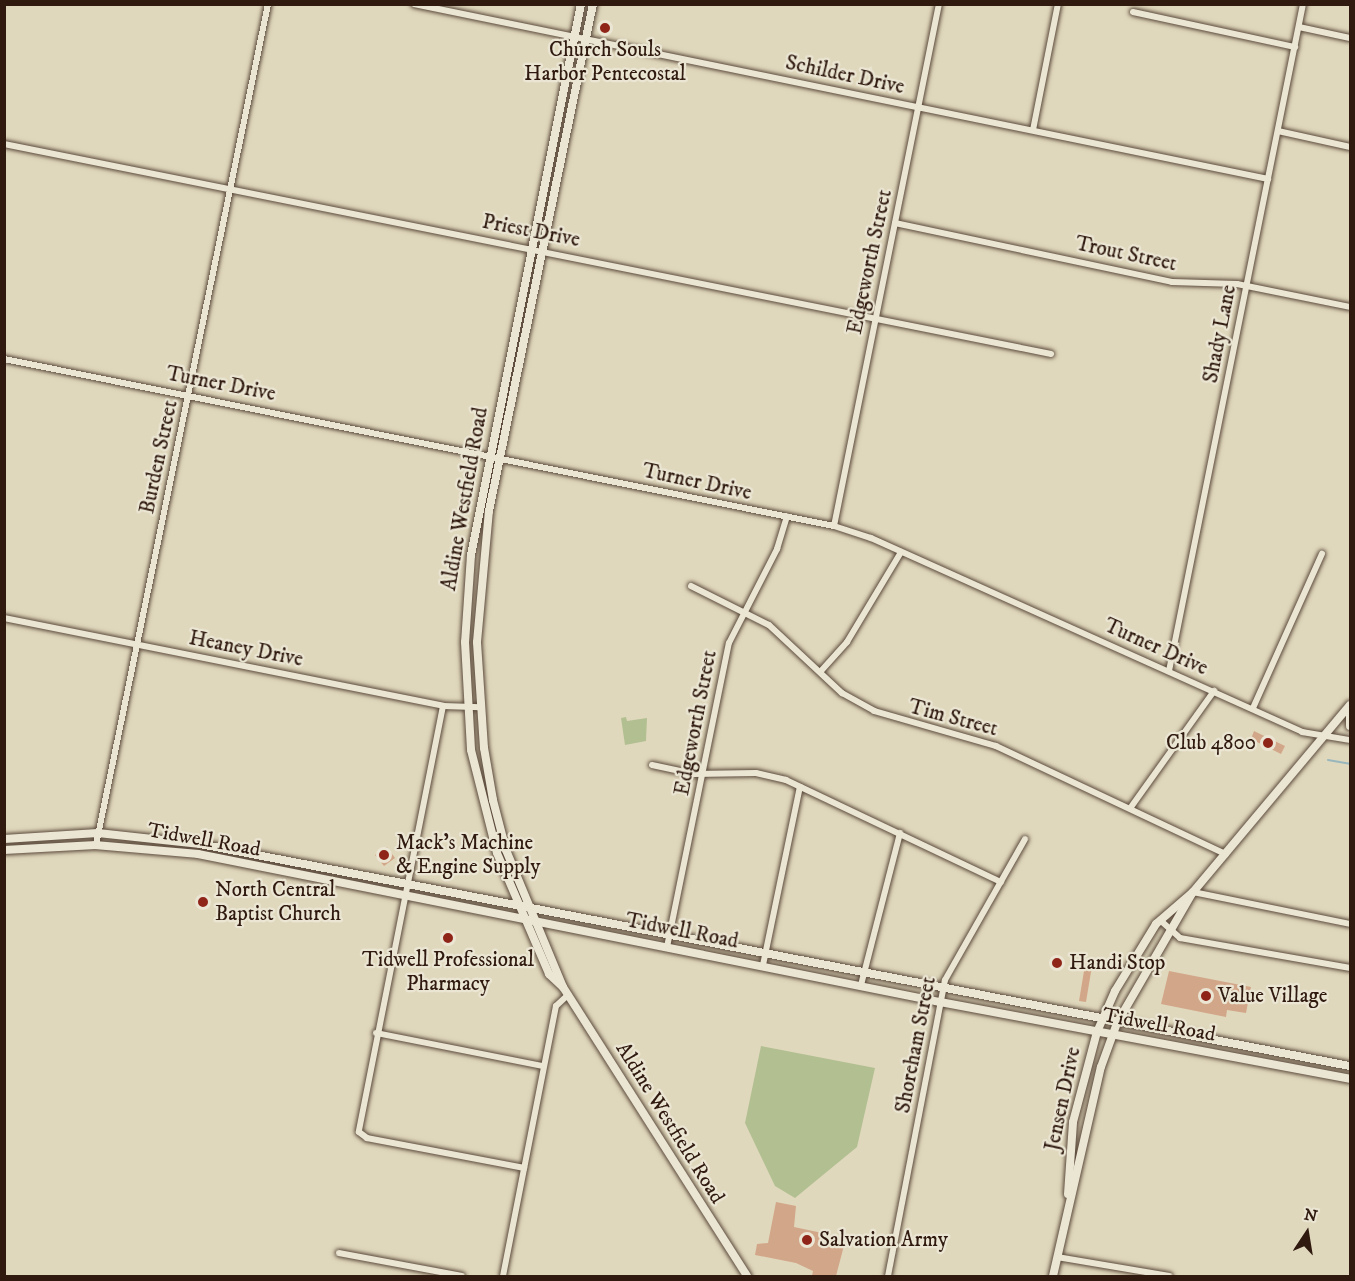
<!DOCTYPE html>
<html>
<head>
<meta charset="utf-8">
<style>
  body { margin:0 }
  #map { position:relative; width:1355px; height:1281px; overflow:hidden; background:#e0d8bd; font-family:"IM FELL DW Pica",serif }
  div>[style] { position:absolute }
  .green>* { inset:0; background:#b2bf91 }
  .stream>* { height:2px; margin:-1px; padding:0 1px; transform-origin:1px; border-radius:1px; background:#99b7bc }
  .building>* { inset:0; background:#d2a688 }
  .roads { filter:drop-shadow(0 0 2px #5c4a3b) drop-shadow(0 0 2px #5c4a3b) }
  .street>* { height:6px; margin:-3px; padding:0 3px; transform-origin:3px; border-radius:3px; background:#ebe6d4 }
  .secondary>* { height:8px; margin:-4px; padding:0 4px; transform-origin:4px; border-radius:4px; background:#ebe6d4 }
  .dots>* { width:16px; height:16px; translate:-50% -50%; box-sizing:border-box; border:3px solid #ebe6d4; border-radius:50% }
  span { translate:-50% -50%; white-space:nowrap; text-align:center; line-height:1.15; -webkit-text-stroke:4.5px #ebe6d4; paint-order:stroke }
  .poi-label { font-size:21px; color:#301a10 }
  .right { translate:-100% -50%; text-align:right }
  .left { translate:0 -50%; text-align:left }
  .street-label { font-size:21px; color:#301a10 }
  .frame { position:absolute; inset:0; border:6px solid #301a10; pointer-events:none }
  .north { position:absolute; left:1277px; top:1203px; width:60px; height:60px; -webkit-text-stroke:4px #ebe6d4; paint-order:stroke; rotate:12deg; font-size:16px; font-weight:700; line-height:24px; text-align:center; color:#301a10 }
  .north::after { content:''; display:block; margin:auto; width:21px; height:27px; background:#301a10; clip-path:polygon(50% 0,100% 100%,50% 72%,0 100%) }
</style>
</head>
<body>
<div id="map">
  <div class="green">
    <div style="clip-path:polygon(626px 717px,627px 721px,647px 718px,646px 741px,625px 745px,621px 718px)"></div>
    <div style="clip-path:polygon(761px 1046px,875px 1068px,857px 1147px,795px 1198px,775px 1186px,745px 1123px)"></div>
  </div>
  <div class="stream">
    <div style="left:1328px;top:760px;width:22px;rotate:10deg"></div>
  </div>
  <div class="building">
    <div style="clip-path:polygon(1254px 731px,1285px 746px,1281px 754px,1251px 739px)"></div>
    <div style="clip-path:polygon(387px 847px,395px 858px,384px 866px,375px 855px)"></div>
    <div style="clip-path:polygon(1086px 959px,1093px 960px,1086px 1002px,1079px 1001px)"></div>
    <div style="clip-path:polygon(1169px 971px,1251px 987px,1246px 1013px,1227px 1010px,1226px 1017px,1161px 1004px)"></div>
    <div style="clip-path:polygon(776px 1202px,796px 1206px,794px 1227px,846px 1238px,836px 1276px,812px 1276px,813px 1271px,796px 1263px,755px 1255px,757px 1244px,768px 1243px)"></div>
  </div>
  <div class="roads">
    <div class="street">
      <div style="left:414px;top:4px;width:872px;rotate:11.58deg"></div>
      <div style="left:1133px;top:12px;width:166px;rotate:12.2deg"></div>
      <div style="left:1299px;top:27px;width:52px;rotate:12.2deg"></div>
      <div style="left:1033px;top:130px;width:128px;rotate:-78.8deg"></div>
      <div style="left:1278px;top:131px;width:74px;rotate:12.5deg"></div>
      <div style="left:4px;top:144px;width:1068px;rotate:11.34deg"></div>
      <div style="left:895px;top:223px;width:283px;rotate:12deg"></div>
      <div style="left:1172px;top:282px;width:65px;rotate:1.8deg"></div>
      <div style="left:1237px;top:284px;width:115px;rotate:11.5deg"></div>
      <div style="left:4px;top:359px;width:847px;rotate:11.38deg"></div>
      <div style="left:834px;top:526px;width:39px;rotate:18deg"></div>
      <div style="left:871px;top:538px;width:473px;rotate:24.2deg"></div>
      <div style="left:1302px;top:732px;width:49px;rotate:9.5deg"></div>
      <div style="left:834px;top:526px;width:532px;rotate:-78.63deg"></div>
      <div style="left:691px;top:586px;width:87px;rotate:26.6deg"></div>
      <div style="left:769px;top:625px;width:100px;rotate:43deg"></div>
      <div style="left:842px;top:693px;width:37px;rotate:29deg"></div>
      <div style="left:874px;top:711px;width:127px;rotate:16deg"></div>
      <div style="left:996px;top:746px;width:254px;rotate:25.2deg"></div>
      <div style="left:4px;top:618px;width:448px;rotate:11.3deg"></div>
      <div style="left:443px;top:706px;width:38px;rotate:2deg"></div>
      <div style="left:821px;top:671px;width:39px;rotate:-48deg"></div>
      <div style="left:847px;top:642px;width:105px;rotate:-59deg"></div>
      <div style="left:1169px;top:671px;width:680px;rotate:-78.64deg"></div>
      <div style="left:443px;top:706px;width:434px;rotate:101.2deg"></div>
      <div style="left:359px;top:1132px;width:10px;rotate:37deg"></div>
      <div style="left:367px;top:1138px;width:160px;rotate:10.8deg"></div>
      <div style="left:1253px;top:708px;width:169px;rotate:-65.9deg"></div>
      <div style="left:652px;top:765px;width:43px;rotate:12.1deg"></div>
      <div style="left:694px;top:774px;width:62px;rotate:-0.9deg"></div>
      <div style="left:756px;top:773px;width:31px;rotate:13deg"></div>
      <div style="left:786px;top:780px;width:238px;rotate:25.4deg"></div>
      <div style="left:1131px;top:807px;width:143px;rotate:-54.4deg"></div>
      <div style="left:96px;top:845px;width:858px;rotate:-78.44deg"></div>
      <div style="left:1193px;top:892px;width:160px;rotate:11.5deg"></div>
      <div style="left:1160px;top:920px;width:27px;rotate:42deg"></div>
      <div style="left:1180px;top:938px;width:173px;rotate:10deg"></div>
      <div style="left:667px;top:947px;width:310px;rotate:-78.5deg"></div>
      <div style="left:729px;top:643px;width:106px;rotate:-62.9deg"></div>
      <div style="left:777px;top:549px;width:34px;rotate:-73deg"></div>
      <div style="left:763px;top:965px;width:182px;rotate:-78.3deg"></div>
      <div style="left:861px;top:985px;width:157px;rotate:-75.6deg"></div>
      <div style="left:376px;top:1033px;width:170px;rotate:11.2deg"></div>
      <div style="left:339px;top:1253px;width:125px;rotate:10.6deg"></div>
      <div style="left:1057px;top:1257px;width:114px;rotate:9.6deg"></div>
      <div style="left:503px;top:1276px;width:275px;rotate:-78.9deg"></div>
      <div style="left:556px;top:1006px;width:16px;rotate:-43deg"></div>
      <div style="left:888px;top:1276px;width:301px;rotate:-79.1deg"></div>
      <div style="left:945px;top:980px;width:162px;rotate:-60.4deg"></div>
    </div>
    <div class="secondary">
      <div style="left:581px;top:4px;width:562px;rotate:101.29deg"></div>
      <div style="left:471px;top:555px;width:87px;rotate:93.9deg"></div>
      <div style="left:465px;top:642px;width:108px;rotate:86.8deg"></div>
      <div style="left:471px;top:750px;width:106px;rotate:75.8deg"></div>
      <div style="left:497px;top:853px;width:132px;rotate:66.7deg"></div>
      <div style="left:549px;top:974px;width:19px;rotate:43deg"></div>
      <div style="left:563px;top:987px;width:343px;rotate:57.5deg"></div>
      <div style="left:1350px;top:706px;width:20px;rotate:90deg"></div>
      <div style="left:4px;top:839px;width:94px;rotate:-3.7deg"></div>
      <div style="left:98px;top:833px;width:103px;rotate:6.2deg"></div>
      <div style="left:200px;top:844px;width:1171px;rotate:10.93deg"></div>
      <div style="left:4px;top:850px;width:92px;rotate:-3.1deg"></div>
      <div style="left:96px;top:845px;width:102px;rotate:5deg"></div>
      <div style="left:198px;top:854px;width:757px;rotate:11.28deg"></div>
      <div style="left:940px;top:1002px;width:417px;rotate:10.6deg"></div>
      <div style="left:563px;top:987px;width:148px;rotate:-112.6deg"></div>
      <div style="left:506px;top:850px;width:52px;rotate:-104.6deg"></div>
      <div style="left:493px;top:800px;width:53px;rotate:-99.8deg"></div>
      <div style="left:484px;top:748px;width:106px;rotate:-93.8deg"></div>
      <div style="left:477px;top:642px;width:132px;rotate:-84.8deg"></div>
      <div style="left:489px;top:511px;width:518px;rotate:-78.41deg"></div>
      <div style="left:1068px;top:1194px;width:72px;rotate:-86deg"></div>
      <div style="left:1073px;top:1122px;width:93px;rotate:-75.1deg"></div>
      <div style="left:1097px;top:1032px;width:45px;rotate:-66.3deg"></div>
      <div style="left:1115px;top:991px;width:79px;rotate:-58.5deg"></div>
      <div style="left:1156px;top:924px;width:49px;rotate:-40.9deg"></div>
      <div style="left:1053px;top:1276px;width:214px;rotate:-77.1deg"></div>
      <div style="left:1101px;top:1067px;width:47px;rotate:-70deg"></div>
      <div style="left:1117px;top:1023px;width:151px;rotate:-59.9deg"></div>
      <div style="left:1193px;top:892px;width:244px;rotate:-50deg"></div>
    </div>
  </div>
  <div class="dots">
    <div style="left:605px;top:28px;background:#8f2418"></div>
    <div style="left:1268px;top:743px;background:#8f2418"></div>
    <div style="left:384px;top:855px;background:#8f2418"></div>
    <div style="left:203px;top:902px;background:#8f2418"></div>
    <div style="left:448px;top:938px;background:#8f2418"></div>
    <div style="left:1057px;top:963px;background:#8f2418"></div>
    <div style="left:1206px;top:996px;background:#8f2418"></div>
    <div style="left:807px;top:1240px;background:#8f2418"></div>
  </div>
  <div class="poi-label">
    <span style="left:605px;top:62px">Church Souls<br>Harbor Pentecostal</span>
    <span class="right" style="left:1256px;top:743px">Club 4800</span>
    <span class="left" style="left:396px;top:855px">Mack's Machine<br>&amp; Engine Supply</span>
    <span class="left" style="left:215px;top:902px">North Central<br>Baptist Church</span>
    <span style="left:448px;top:972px">Tidwell Professional<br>Pharmacy</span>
    <span class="left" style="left:1069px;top:963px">Handi Stop</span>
    <span class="left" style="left:1218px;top:996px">Value Village</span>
    <span class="left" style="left:819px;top:1240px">Salvation Army</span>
  </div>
  <div class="street-label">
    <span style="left:845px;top:75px;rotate:12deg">Schilder Drive</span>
    <span style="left:531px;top:231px;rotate:11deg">Priest Drive</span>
    <span style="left:1126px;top:254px;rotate:12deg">Trout Street</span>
    <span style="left:870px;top:262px;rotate:-78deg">Edgeworth Street</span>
    <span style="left:1220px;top:334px;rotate:-79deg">Shady Lane</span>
    <span style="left:221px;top:384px;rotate:11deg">Turner Drive</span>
    <span style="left:159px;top:457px;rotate:-78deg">Burden Street</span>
    <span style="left:697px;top:482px;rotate:12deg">Turner Drive</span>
    <span style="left:465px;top:499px;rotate:-80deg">Aldine Westfield Road</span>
    <span style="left:1156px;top:647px;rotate:24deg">Turner Drive</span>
    <span style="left:246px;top:649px;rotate:11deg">Heaney Drive</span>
    <span style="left:953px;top:718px;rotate:15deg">Tim Street</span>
    <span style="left:696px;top:723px;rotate:-79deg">Edgeworth Street</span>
    <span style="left:204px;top:840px;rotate:10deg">Tidwell Road</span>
    <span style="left:682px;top:931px;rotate:11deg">Tidwell Road</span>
    <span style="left:1159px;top:1025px;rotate:10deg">Tidwell Road</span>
    <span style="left:916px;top:1045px;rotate:-79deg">Shoreham Street</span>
    <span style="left:1063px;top:1099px;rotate:-78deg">Jensen Drive</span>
    <span style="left:670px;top:1123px;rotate:58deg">Aldine Westfield Road</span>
  </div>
  <div class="frame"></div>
  <div class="north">N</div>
</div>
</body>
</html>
